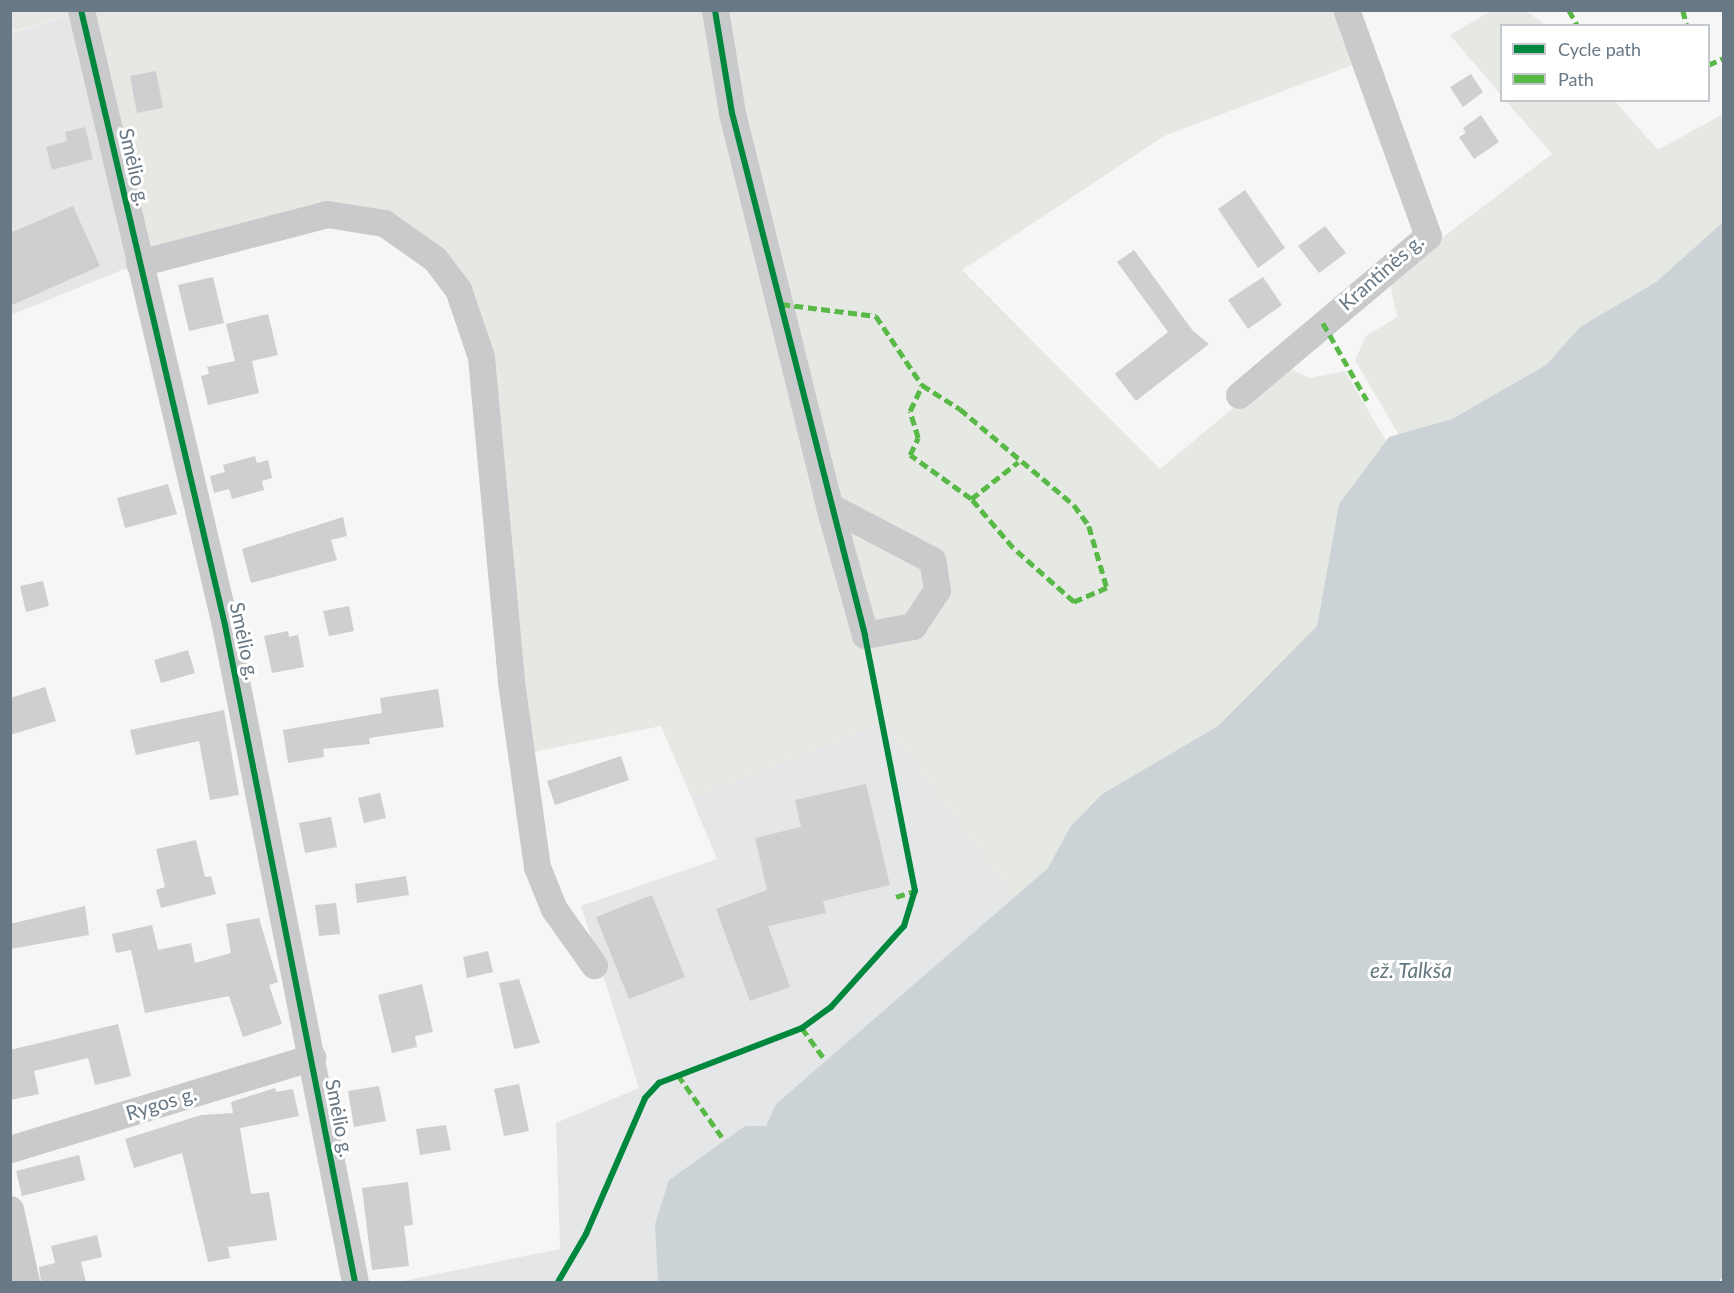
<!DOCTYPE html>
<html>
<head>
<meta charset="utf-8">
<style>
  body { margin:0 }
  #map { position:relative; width:1734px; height:1293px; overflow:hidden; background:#f6f6f6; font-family:Lato,sans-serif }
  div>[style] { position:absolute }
  .built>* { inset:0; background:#e5e6e7 }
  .green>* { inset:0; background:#e5e8e3 }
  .water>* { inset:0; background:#ccd3d6 }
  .building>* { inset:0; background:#cdcfd0 }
  .street>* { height:27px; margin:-13.5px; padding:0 13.5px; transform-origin:13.5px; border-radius:13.5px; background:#c9cacb }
  .quiet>* { height:4.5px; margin-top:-2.25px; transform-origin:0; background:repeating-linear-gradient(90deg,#58b947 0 9px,transparent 0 13.5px) }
  .cycleway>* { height:6px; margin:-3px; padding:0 3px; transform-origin:3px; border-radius:3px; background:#00873e }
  span { translate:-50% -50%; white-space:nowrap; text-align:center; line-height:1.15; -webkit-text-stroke:6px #fff; paint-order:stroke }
  .street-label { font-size:20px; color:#687884 }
  .water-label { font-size:21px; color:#64787f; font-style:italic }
  .frame { position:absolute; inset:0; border:12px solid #687884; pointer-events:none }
  .legend { position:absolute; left:1500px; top:24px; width:210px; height:78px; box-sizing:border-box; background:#fff; border:2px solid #c3c9ce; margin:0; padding:8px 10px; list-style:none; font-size:18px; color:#687884 }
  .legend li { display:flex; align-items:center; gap:12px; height:30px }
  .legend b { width:30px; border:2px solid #c3c9ce }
</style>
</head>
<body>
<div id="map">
  <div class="built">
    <div style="clip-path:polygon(81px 12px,139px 263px,11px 315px,11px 33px)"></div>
    <div style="clip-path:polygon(884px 723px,1014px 898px,776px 1104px,771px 1120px,658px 1282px,398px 1282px,560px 1249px,556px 1123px,639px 1088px,581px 906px,717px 859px,692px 799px)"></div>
  </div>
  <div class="green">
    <div style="clip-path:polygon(11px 10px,1332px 11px,1352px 65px,1164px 136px,962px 270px,1160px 469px,1284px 366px,1309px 378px,1345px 371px,1386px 441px,1339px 504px,1317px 626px,1218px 726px,1102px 794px,1070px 827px,1048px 868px,1014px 898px,884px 723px,692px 799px,661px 726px,523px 754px,481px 357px,458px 289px,384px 223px,327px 214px,139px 263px,81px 12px,11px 32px)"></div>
    <div style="clip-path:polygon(1491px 11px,1526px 11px,1546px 25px,1502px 26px,1501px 95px,1450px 35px)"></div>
    <div style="clip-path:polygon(1506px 101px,1615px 101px,1658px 150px,1723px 114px,1723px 222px,1656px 282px,1580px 327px,1546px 365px,1452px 419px,1400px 437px,1355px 360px,1366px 336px,1397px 317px,1389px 278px,1552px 154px)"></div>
  </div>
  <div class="water">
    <div style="clip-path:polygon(1723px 222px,1724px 1276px,1718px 1282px,658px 1282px,655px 1224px,669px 1180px,745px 1126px,766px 1126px,776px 1104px,1048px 868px,1070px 827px,1102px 794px,1218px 726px,1317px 626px,1339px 504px,1389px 437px,1452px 419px,1546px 365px,1580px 327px,1656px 282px)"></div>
  </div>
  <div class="building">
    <div style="clip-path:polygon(156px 71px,163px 108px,137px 113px,130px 76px)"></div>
    <div style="clip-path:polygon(1471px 74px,1483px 92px,1463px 107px,1450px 87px)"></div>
    <div style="clip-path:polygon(1481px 115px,1499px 142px,1474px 159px,1459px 137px,1466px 133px,1463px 128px)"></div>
    <div style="clip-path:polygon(85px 127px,93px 159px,52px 170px,46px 147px,67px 141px,65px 132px)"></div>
    <div style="clip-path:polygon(1245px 190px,1285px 248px,1258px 268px,1218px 209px)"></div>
    <div style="clip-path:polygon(73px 206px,100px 266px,10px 306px,10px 233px)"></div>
    <div style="clip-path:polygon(1325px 226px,1346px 253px,1319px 273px,1298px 246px)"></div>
    <div style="clip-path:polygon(1134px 250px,1193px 331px,1209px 344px,1136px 401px,1115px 374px,1168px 332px,1117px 262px)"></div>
    <div style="clip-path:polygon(213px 277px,224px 323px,189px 331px,178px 285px)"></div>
    <div style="clip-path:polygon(1263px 277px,1282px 305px,1248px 329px,1228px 300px)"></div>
    <div style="clip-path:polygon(268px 314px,278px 355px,252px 361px,259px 393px,208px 405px,201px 376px,209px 374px,207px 367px,235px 361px,226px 324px)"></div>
    <div style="clip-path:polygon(255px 456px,257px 463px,268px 460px,272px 478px,262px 481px,264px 490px,232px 499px,229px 489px,214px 493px,210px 476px,225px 472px,223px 465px)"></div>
    <div style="clip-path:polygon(168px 484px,177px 514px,125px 528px,117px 498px)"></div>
    <div style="clip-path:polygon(343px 517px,347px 536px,331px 540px,337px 560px,251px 583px,242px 549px)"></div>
    <div style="clip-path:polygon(43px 581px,49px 606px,26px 612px,20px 586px)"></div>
    <div style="clip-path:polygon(349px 606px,354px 631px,329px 636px,323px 611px)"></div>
    <div style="clip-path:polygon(288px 631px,289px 637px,298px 635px,304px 667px,272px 673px,264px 636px)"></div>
    <div style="clip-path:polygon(188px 650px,195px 673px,161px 683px,154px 660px)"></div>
    <div style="clip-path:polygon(45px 687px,56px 721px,10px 735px,10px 698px)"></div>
    <div style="clip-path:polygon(438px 689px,444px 727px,369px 738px,370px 744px,323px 749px,324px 757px,288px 763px,283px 730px,382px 713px,380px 698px)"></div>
    <div style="clip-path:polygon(224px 710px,239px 795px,210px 800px,199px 741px,136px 755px,130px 730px)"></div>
    <div style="clip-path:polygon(621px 756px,629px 780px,555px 805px,547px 781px)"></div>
    <div style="clip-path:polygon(866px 784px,890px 885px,823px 901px,826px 913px,768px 926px,790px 987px,750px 1001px,716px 909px,767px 890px,755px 838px,801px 827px,795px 800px)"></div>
    <div style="clip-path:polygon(380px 793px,386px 818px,364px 823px,358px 798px)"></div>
    <div style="clip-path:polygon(331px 817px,337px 847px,305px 853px,299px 823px)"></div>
    <div style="clip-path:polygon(196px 840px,205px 877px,211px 876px,216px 894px,161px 908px,156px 890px,165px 887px,156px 849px)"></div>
    <div style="clip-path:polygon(406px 876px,409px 895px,357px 903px,355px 884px)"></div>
    <div style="clip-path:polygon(652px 895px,685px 977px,629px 999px,596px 917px)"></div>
    <div style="clip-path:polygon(336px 903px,340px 934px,319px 936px,315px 905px)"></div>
    <div style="clip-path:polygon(85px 906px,89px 935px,10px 949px,10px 924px)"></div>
    <div style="clip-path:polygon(259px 918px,278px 982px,269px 985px,282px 1024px,243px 1037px,229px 996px,145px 1013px,131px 950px,116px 953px,112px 934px,152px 925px,158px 950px,191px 943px,195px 963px,231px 953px,226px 924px)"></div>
    <div style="clip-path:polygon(488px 951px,493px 972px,467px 978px,463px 957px)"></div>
    <div style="clip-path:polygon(519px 979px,540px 1043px,514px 1049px,499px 983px)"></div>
    <div style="clip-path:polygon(422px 984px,433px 1032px,415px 1036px,417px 1047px,392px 1053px,378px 995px)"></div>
    <div style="clip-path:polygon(118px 1024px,131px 1076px,95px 1085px,88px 1058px,34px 1071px,39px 1094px,10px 1100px,10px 1050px)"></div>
    <div style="clip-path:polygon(519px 1084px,529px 1131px,504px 1136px,494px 1089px)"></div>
    <div style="clip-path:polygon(379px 1086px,386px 1121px,354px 1127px,348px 1091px)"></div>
    <div style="clip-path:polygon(275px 1088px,276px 1092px,293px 1089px,299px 1116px,240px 1128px,251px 1194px,269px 1192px,277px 1240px,228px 1247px,230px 1258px,208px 1262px,182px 1153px,134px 1168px,125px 1139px,201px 1115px,233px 1113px,231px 1102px)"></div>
    <div style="clip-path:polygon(446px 1125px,451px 1150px,420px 1155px,416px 1129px)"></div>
    <div style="clip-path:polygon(79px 1155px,85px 1180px,22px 1196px,16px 1171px)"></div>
    <div style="clip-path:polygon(408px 1182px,413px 1225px,404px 1226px,409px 1266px,372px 1270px,362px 1188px)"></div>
    <div style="clip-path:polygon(97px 1235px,102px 1257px,81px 1262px,86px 1282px,41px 1282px,39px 1267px,55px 1263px,51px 1246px)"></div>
  </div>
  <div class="street">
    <div style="left:81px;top:10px;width:632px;rotate:76.82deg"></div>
    <div style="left:225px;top:625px;width:670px;rotate:78.81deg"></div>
    <div style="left:715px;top:10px;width:104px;rotate:80.6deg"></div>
    <div style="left:732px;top:113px;width:405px;rotate:76.1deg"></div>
    <div style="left:829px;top:506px;width:134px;rotate:74.4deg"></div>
    <div style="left:865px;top:635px;width:49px;rotate:-10.6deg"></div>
    <div style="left:913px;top:626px;width:43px;rotate:-56.3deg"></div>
    <div style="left:937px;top:590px;width:30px;rotate:-99deg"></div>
    <div style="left:932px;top:560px;width:116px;rotate:-152.3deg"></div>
    <div style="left:139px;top:263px;width:194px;rotate:-14.6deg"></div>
    <div style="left:327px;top:214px;width:58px;rotate:9deg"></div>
    <div style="left:384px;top:223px;width:62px;rotate:35.2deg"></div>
    <div style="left:435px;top:259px;width:38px;rotate:53deg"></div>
    <div style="left:458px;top:289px;width:72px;rotate:71.3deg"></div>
    <div style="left:481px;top:357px;width:326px;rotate:84.7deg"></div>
    <div style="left:511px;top:682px;width:187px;rotate:82deg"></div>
    <div style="left:537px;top:867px;width:45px;rotate:68deg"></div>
    <div style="left:554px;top:909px;width:69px;rotate:54.5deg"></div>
    <div style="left:1239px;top:395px;width:247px;rotate:-40.1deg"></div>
    <div style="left:1428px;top:236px;width:240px;rotate:-109.9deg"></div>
    <div style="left:10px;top:1149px;width:316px;rotate:-16.9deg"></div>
    <div style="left:10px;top:1209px;width:75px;rotate:77.6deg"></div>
  </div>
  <div class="quiet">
    <div style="left:1569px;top:10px;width:18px;rotate:61deg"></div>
    <div style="left:1683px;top:10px;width:16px;rotate:76deg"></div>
    <div style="left:1708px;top:65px;width:17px;rotate:-24deg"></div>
    <div style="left:781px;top:304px;width:96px;rotate:7.2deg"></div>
    <div style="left:876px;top:316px;width:83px;rotate:56.3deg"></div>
    <div style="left:922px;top:385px;width:45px;rotate:32.3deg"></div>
    <div style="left:960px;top:409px;width:149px;rotate:40.1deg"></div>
    <div style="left:1074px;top:505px;width:26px;rotate:54deg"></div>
    <div style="left:1089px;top:526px;width:65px;rotate:73.8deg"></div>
    <div style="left:1107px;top:588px;width:36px;rotate:157deg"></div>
    <div style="left:1074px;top:602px;width:81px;rotate:-138.5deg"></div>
    <div style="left:1013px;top:548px;width:65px;rotate:-130.6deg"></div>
    <div style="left:971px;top:499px;width:75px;rotate:-144.2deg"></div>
    <div style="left:910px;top:455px;width:19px;rotate:-65deg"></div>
    <div style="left:918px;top:438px;width:28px;rotate:-107deg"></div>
    <div style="left:910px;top:411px;width:29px;rotate:-65deg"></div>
    <div style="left:1323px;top:323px;width:89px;rotate:60.3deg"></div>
    <div style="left:971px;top:499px;width:60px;rotate:-38.2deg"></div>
    <div style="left:896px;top:897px;width:20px;rotate:-18deg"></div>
    <div style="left:802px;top:1028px;width:36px;rotate:54deg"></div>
    <div style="left:678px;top:1075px;width:76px;rotate:54.6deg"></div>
  </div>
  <div class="cycleway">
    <div style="left:81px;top:10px;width:632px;rotate:76.82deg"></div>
    <div style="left:225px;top:625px;width:670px;rotate:78.81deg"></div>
    <div style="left:558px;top:1282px;width:56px;rotate:-59.7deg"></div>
    <div style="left:586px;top:1234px;width:148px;rotate:-66.5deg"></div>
    <div style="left:645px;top:1098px;width:21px;rotate:-47deg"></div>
    <div style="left:659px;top:1083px;width:153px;rotate:-21deg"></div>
    <div style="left:802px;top:1028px;width:36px;rotate:-36deg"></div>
    <div style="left:831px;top:1007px;width:109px;rotate:-48deg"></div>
    <div style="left:904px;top:926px;width:37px;rotate:-73deg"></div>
    <div style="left:915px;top:891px;width:261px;rotate:-101.1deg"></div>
    <div style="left:865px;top:635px;width:539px;rotate:-104.29deg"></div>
    <div style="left:732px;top:113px;width:104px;rotate:-99.4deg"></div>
  </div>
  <div class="street-label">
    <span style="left:135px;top:167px;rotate:77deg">Smėlio g.</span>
    <span style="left:1381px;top:272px;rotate:-41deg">Krantinės g.</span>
    <span style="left:245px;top:641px;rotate:78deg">Smėlio g.</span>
    <span style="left:161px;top:1103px;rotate:-17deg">Rygos g.</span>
    <span style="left:340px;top:1118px;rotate:79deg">Smėlio g.</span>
  </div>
  <div class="water-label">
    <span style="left:1411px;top:970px">ež. Talkša</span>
  </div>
  <div class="frame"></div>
  <ul class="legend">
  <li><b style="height:8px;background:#00873e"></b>Cycle path</li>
  <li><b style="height:8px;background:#58b947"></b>Path</li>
  </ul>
</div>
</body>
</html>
